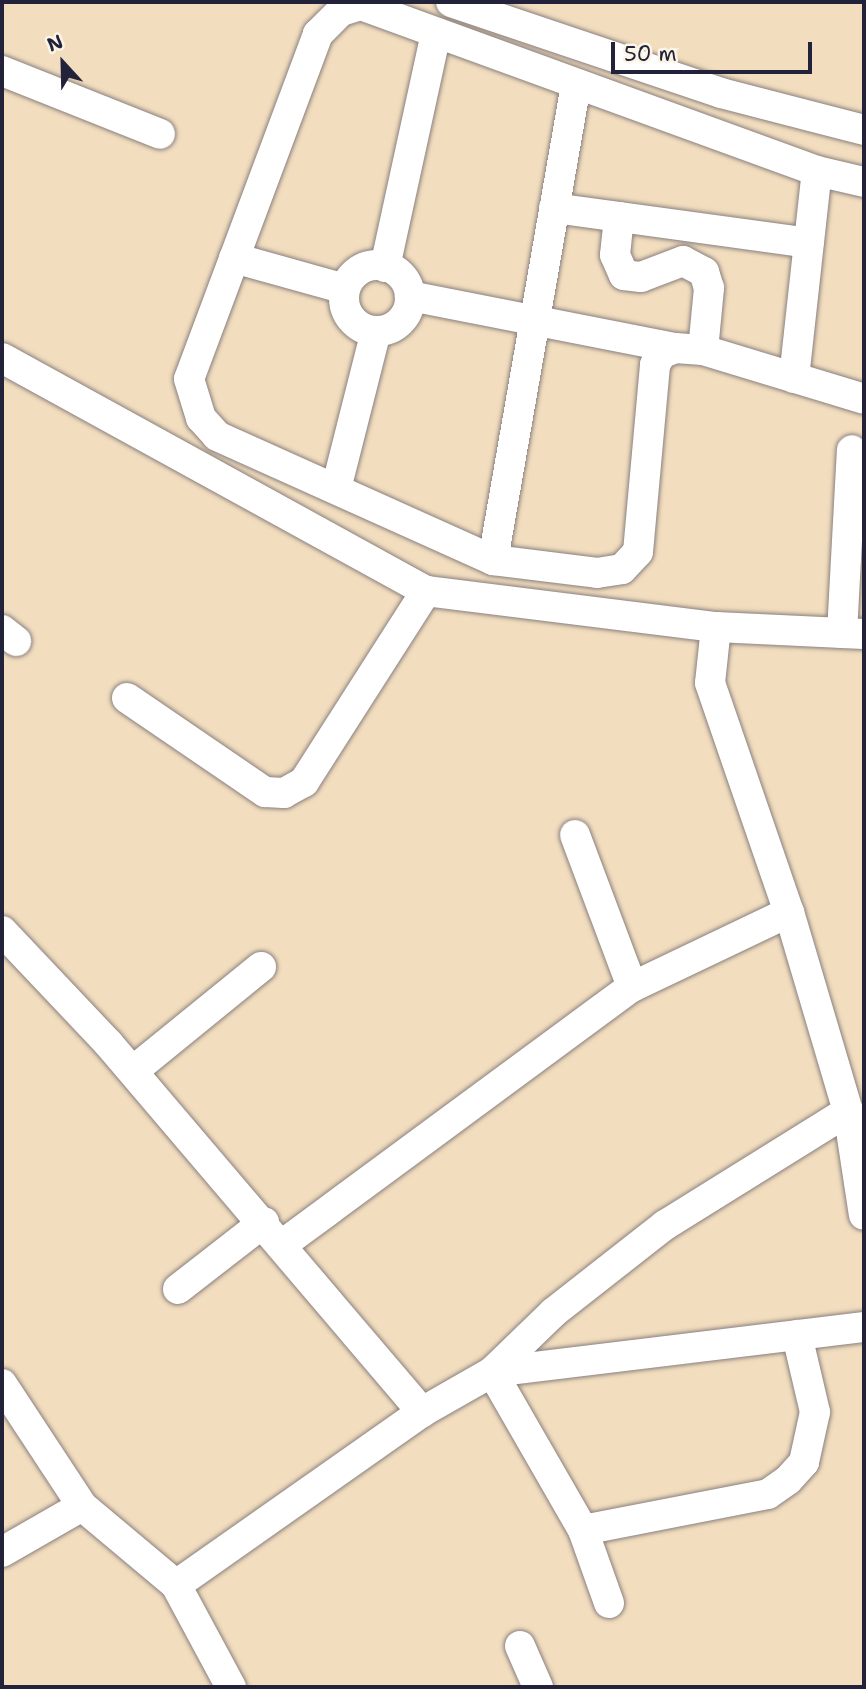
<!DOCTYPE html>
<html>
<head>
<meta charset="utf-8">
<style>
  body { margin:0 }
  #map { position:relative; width:866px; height:1689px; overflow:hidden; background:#f2ddbf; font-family:"Shantell Sans",sans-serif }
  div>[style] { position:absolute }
  .roads { filter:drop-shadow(0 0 2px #8a807d) drop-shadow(0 0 2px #8a807d) }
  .minor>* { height:30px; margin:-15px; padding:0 15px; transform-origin:15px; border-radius:15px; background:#fff }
  .minor>.ring { margin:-15px; padding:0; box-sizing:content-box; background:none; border:30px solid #fff; border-radius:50% }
  span { translate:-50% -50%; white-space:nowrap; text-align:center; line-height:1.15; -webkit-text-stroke:7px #fcf5e5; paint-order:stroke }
  .frame { position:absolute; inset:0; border:4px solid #22223b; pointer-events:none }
  .north { position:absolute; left:28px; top:28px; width:70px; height:70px; -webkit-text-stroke:5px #fcf5e5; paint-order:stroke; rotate:338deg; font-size:19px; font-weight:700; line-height:28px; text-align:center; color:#22223b }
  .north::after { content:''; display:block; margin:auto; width:24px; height:32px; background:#22223b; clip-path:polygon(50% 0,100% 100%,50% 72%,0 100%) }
  .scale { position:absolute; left:611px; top:42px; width:201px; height:32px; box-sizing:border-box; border:4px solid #22223b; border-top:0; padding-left:9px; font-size:21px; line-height:24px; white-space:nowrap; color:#22223b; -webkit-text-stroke:5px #fcf5e5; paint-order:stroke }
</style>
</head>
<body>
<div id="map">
  <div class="roads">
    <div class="minor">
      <div style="left:451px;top:2px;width:285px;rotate:18.6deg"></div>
      <div style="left:721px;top:93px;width:148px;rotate:14.5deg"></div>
      <div style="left:2px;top:71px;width:170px;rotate:21.7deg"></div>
      <div style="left:864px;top:182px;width:48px;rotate:-166.8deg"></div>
      <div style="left:817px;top:171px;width:485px;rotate:-160deg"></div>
      <div style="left:361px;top:5px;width:21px;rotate:163deg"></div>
      <div style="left:341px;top:11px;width:33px;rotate:135deg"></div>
      <div style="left:318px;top:34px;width:368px;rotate:110.5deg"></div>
      <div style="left:189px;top:379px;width:41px;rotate:72.9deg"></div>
      <div style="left:201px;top:418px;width:24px;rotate:48deg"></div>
      <div style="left:217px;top:436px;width:303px;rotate:24.2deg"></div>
      <div style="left:493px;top:560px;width:105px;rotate:7.1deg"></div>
      <div style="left:597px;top:573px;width:25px;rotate:-9deg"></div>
      <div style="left:622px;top:569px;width:23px;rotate:-47deg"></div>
      <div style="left:638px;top:552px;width:188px;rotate:-84.8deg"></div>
      <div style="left:655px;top:365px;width:13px;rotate:-61deg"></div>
      <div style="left:661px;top:354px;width:15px;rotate:-23deg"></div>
      <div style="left:675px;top:348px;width:28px;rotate:4deg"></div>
      <div style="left:703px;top:350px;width:168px;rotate:16.9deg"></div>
      <div style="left:554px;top:208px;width:257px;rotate:7.8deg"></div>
      <div style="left:619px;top:217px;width:38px;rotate:96deg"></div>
      <div style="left:615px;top:255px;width:22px;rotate:66deg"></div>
      <div style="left:624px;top:275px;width:17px;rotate:7deg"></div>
      <div style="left:641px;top:277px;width:45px;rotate:-20.9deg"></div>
      <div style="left:683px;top:261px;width:24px;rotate:28deg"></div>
      <div style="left:704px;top:272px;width:17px;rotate:73deg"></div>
      <div style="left:709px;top:288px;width:62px;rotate:95.5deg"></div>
      <div style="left:234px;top:258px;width:115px;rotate:15.6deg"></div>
      <div class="ring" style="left:344px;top:265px;width:36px;height:36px"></div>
      <div style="left:385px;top:267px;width:239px;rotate:-77.7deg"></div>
      <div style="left:410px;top:296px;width:270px;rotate:11.1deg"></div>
      <div style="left:2px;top:358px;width:484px;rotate:28.8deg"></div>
      <div style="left:426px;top:591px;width:292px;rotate:7.1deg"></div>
      <div style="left:716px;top:627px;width:148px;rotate:2.7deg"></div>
      <div style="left:794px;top:378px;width:208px;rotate:-83.7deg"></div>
      <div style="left:336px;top:489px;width:163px;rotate:-75.8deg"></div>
      <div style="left:493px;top:560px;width:483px;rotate:-80.1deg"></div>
      <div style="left:716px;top:627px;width:56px;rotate:96.1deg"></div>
      <div style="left:710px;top:683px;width:242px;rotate:71deg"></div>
      <div style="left:789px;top:912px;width:208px;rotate:73.5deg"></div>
      <div style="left:848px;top:1111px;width:105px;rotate:81.3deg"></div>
      <div style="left:2px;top:630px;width:18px;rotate:38deg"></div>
      <div style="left:842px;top:633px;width:183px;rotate:-86.9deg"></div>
      <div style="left:127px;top:698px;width:167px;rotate:34.3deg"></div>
      <div style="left:265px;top:792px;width:19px;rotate:3deg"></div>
      <div style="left:284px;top:793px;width:23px;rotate:-29deg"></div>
      <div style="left:304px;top:782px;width:227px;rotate:-57.4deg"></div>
      <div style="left:575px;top:835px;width:162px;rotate:69.4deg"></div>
      <div style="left:2px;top:931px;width:154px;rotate:46.6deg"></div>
      <div style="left:108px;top:1043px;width:485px;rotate:49.6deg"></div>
      <div style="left:133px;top:1071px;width:165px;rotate:-39.1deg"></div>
      <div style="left:283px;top:1244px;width:433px;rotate:-36.4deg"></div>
      <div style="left:632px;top:987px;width:174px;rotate:-25.5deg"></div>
      <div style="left:178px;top:1289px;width:109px;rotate:-37.9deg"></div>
      <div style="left:2px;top:1384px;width:146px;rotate:56.7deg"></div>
      <div style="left:82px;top:1506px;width:123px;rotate:40deg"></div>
      <div style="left:176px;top:1585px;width:116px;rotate:61.7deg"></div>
      <div style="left:583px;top:1530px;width:188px;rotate:-11deg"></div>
      <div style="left:768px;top:1494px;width:24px;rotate:-35deg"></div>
      <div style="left:788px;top:1480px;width:24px;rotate:-48deg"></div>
      <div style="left:804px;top:1462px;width:51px;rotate:-77.6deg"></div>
      <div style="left:815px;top:1412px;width:79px;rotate:-103.2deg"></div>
      <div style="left:2px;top:1552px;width:92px;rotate:-29.9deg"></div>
      <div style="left:176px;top:1585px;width:301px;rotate:-35.1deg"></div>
      <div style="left:422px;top:1412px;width:81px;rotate:-29.7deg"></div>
      <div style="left:492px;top:1372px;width:86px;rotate:-44.1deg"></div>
      <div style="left:554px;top:1312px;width:141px;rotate:-38.1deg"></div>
      <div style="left:665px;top:1225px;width:216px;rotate:-31.9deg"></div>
      <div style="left:609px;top:1603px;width:77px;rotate:-109.6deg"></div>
      <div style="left:583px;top:1530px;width:182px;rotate:-119.9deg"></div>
      <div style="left:492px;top:1372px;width:375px;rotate:-6.9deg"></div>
      <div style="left:520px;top:1646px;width:45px;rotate:66.3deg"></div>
    </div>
  </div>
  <div class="frame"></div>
  <div class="north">N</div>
  <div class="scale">50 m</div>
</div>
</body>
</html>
